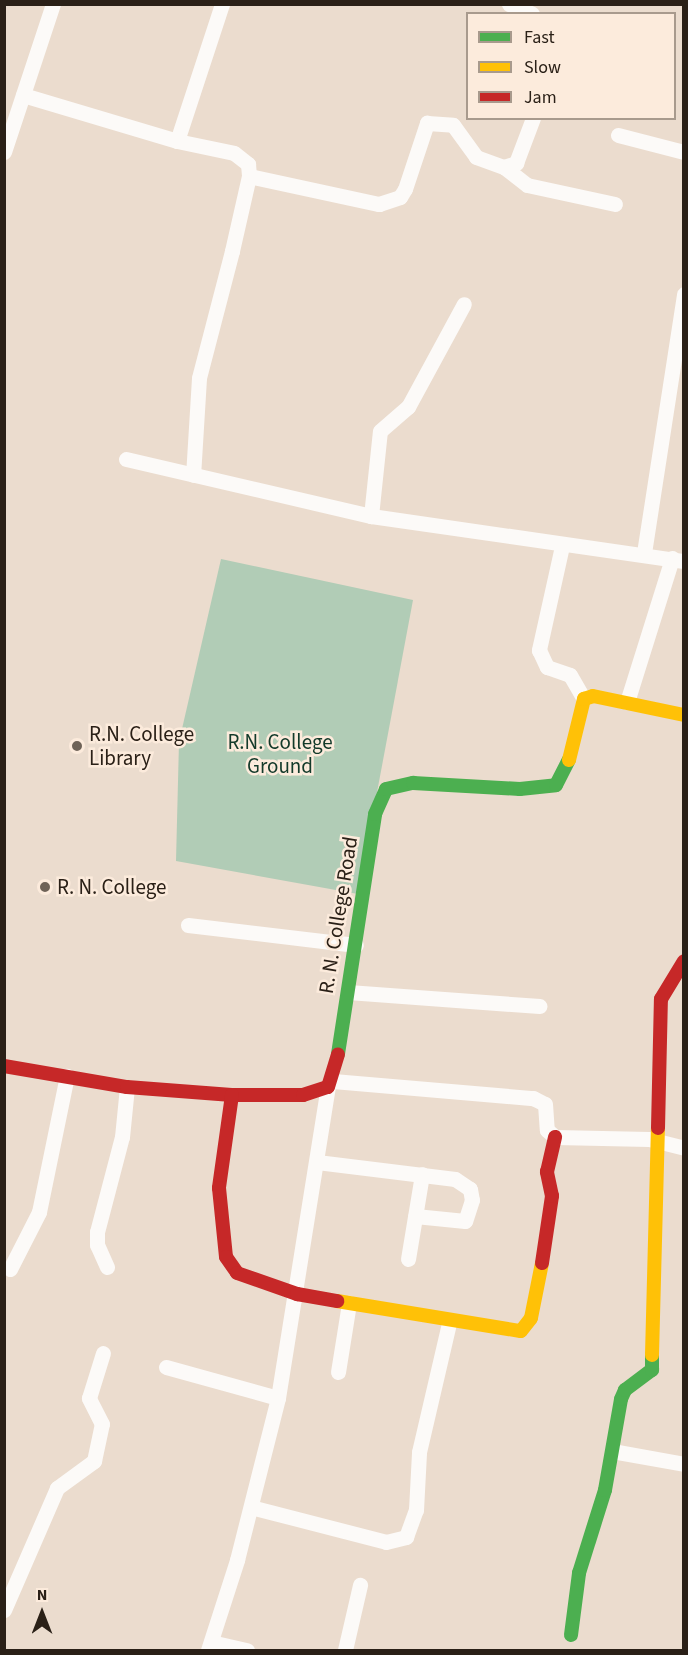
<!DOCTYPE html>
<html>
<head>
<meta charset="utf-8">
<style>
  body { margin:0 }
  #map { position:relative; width:688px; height:1655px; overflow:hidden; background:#ebdcce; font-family:"Source Sans 3",sans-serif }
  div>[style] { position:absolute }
  .green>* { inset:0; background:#b1ccb6 }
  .street>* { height:15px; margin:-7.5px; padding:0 7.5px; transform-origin:7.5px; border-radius:7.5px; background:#fcfaf8 }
  .fast>* { height:14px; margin:-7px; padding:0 7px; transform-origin:7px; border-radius:7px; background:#4caf50 }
  .slow>* { height:14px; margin:-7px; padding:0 7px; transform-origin:7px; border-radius:7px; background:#ffc107 }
  .jam>* { height:14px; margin:-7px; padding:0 7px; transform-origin:7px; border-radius:7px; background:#c62828 }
  .dots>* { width:16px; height:16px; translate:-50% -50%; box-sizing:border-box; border:3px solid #fcebdc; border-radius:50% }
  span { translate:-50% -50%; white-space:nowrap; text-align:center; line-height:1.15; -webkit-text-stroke:5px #fcebdc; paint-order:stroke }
  .poi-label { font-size:21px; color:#2a2017 }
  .left { translate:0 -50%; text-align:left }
  .park-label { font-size:21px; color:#133a2a }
  .street-label { font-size:21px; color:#2a2017 }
  .frame { position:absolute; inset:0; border:6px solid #2a2017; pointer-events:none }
  .legend { position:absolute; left:466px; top:12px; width:210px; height:108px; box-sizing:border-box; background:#fcebdc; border:2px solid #a89a8d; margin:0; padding:8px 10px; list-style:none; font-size:18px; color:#2a2017 }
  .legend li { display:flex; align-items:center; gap:12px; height:30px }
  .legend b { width:30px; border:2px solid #a89a8d }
  .north { position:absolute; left:12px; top:1583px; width:60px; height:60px; -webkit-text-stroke:4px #fcebdc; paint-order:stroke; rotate:0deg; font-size:16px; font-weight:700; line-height:24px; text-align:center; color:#2a2017 }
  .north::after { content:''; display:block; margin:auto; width:21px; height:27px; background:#2a2017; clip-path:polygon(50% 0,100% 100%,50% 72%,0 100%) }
</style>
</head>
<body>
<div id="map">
  <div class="green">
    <div style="clip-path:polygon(221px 559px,413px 600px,358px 894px,176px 861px,179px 742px)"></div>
  </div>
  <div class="street">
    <div style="left:509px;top:4px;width:25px;rotate:23deg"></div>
    <div style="left:23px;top:95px;width:161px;rotate:16.6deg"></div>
    <div style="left:177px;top:141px;width:58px;rotate:11.9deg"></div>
    <div style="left:234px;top:153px;width:18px;rotate:38deg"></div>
    <div style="left:248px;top:164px;width:12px;rotate:85deg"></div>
    <div style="left:249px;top:176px;width:77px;rotate:102.8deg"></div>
    <div style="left:232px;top:251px;width:131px;rotate:104.6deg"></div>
    <div style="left:199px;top:378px;width:97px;rotate:93.5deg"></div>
    <div style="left:618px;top:135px;width:68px;rotate:14.4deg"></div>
    <div style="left:177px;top:141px;width:144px;rotate:-71.8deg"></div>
    <div style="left:4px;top:152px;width:156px;rotate:-71.7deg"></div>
    <div style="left:504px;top:167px;width:29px;rotate:38deg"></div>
    <div style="left:527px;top:185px;width:90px;rotate:12.2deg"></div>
    <div style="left:249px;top:176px;width:133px;rotate:12.2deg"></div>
    <div style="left:379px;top:204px;width:22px;rotate:-18deg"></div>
    <div style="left:400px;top:197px;width:9px;rotate:-58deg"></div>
    <div style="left:405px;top:189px;width:70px;rotate:-71.6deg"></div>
    <div style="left:427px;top:123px;width:26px;rotate:4deg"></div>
    <div style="left:453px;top:125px;width:39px;rotate:54deg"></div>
    <div style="left:476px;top:157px;width:30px;rotate:20deg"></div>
    <div style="left:504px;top:167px;width:13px;rotate:-18deg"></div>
    <div style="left:516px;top:163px;width:48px;rotate:-69.3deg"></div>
    <div style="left:126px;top:459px;width:252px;rotate:13.1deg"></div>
    <div style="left:371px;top:516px;width:316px;rotate:8.2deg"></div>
    <div style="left:371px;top:516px;width:85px;rotate:-84deg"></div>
    <div style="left:380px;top:431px;width:37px;rotate:-41deg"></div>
    <div style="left:408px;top:407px;width:117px;rotate:-61.5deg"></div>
    <div style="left:562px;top:546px;width:107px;rotate:102.5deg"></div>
    <div style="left:539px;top:650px;width:19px;rotate:65deg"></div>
    <div style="left:547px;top:667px;width:24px;rotate:19deg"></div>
    <div style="left:570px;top:675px;width:28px;rotate:60deg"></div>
    <div style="left:644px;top:553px;width:262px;rotate:-81.2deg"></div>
    <div style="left:627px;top:702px;width:151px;rotate:-72.6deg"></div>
    <div style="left:188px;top:925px;width:169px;rotate:6.8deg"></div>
    <div style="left:348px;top:992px;width:192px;rotate:4.2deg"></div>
    <div style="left:333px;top:1081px;width:201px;rotate:4.9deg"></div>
    <div style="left:533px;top:1098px;width:13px;rotate:27deg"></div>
    <div style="left:545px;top:1104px;width:26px;rotate:86deg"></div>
    <div style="left:547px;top:1130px;width:11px;rotate:41deg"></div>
    <div style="left:555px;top:1137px;width:94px;rotate:1.2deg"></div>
    <div style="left:649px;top:1139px;width:36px;rotate:14deg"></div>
    <div style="left:317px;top:1162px;width:139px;rotate:7deg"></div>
    <div style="left:455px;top:1179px;width:18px;rotate:34deg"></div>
    <div style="left:470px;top:1189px;width:11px;rotate:80deg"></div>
    <div style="left:472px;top:1200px;width:22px;rotate:108deg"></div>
    <div style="left:465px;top:1221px;width:50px;rotate:-174.3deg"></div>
    <div style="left:408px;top:1259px;width:86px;rotate:-80.6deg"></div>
    <div style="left:107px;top:1267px;width:24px;rotate:-114deg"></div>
    <div style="left:97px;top:1245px;width:13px;rotate:-90deg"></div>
    <div style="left:97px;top:1232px;width:98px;rotate:-75.3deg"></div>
    <div style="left:122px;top:1137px;width:50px;rotate:-84.3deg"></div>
    <div style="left:10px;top:1269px;width:64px;rotate:-63deg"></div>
    <div style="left:39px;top:1212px;width:139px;rotate:-78.4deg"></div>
    <div style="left:166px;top:1367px;width:116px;rotate:15.5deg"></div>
    <div style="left:338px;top:1372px;width:70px;rotate:-80.9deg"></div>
    <div style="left:612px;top:1451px;width:73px;rotate:10.2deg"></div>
    <div style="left:251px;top:1507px;width:139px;rotate:14.5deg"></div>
    <div style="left:386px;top:1542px;width:21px;rotate:-14deg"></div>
    <div style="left:406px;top:1537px;width:29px;rotate:-70deg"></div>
    <div style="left:416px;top:1510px;width:58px;rotate:-87deg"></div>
    <div style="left:419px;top:1452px;width:132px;rotate:-76.9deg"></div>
    <div style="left:4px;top:1610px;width:133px;rotate:-66.5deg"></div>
    <div style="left:57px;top:1488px;width:46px;rotate:-36.1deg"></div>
    <div style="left:94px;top:1461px;width:38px;rotate:-78deg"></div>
    <div style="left:102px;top:1424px;width:29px;rotate:-117deg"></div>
    <div style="left:89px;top:1398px;width:47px;rotate:-72.7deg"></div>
    <div style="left:211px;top:1642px;width:37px;rotate:13deg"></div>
    <div style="left:208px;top:1650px;width:95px;rotate:-72.1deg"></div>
    <div style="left:237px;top:1560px;width:167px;rotate:-75.8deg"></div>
    <div style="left:278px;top:1398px;width:315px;rotate:-80.9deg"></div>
    <div style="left:345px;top:1650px;width:67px;rotate:-77deg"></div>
  </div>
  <div class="fast">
    <div style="left:338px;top:1054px;width:243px;rotate:-81.2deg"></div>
    <div style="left:375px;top:814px;width:27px;rotate:-66deg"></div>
    <div style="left:386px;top:789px;width:28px;rotate:-13deg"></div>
    <div style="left:413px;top:783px;width:107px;rotate:3.2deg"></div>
    <div style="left:520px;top:789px;width:36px;rotate:-6deg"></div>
    <div style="left:556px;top:785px;width:28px;rotate:-63deg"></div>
    <div style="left:571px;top:1635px;width:63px;rotate:-82.6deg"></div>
    <div style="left:579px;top:1573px;width:87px;rotate:-72.6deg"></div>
    <div style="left:605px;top:1490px;width:92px;rotate:-80deg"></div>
    <div style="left:621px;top:1399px;width:10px;rotate:-66deg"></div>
    <div style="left:625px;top:1390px;width:34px;rotate:-37deg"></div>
    <div style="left:652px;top:1370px;width:15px;rotate:-90deg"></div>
  </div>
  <div class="slow">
    <div style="left:569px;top:760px;width:63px;rotate:-76.2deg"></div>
    <div style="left:584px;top:699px;width:9px;rotate:-18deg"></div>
    <div style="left:593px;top:696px;width:93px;rotate:11.8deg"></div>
    <div style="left:337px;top:1301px;width:186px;rotate:9.3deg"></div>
    <div style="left:521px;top:1331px;width:16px;rotate:-52deg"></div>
    <div style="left:531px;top:1318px;width:56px;rotate:-78.7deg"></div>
    <div style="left:652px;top:1355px;width:227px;rotate:-88.5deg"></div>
  </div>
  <div class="jam">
    <div style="left:4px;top:1066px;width:125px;rotate:9.7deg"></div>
    <div style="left:127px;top:1087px;width:105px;rotate:4.4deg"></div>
    <div style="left:232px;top:1095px;width:71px"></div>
    <div style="left:303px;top:1095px;width:26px;rotate:-18deg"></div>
    <div style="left:328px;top:1087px;width:34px;rotate:-73deg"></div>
    <div style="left:232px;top:1095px;width:94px;rotate:98deg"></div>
    <div style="left:219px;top:1188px;width:69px;rotate:84.2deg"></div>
    <div style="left:226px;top:1257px;width:19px;rotate:55deg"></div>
    <div style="left:237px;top:1273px;width:64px;rotate:19.3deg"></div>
    <div style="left:297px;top:1294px;width:41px;rotate:9.9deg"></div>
    <div style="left:658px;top:1128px;width:129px;rotate:-88.7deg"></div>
    <div style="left:661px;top:999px;width:44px;rotate:-58.8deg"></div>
    <div style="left:542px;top:1263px;width:68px;rotate:-81.5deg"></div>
    <div style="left:552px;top:1196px;width:25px;rotate:-102deg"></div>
    <div style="left:547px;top:1172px;width:36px;rotate:-77deg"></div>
  </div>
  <div class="dots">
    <div style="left:77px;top:746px;background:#6e6257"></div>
    <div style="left:45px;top:887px;background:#6e6257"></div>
  </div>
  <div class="poi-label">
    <span class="left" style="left:89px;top:746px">R.N. College<br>Library</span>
    <span class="left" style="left:57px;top:887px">R. N. College</span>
  </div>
  <div class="park-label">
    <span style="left:280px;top:754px">R.N. College<br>Ground</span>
  </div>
  <div class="street-label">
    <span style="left:338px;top:915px;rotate:-81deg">R. N. College Road</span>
  </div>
  <div class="frame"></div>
  <ul class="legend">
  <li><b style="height:8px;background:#4caf50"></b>Fast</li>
  <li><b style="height:8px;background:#ffc107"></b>Slow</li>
  <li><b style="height:8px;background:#c62828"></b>Jam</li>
  </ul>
  <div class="north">N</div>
</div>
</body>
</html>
